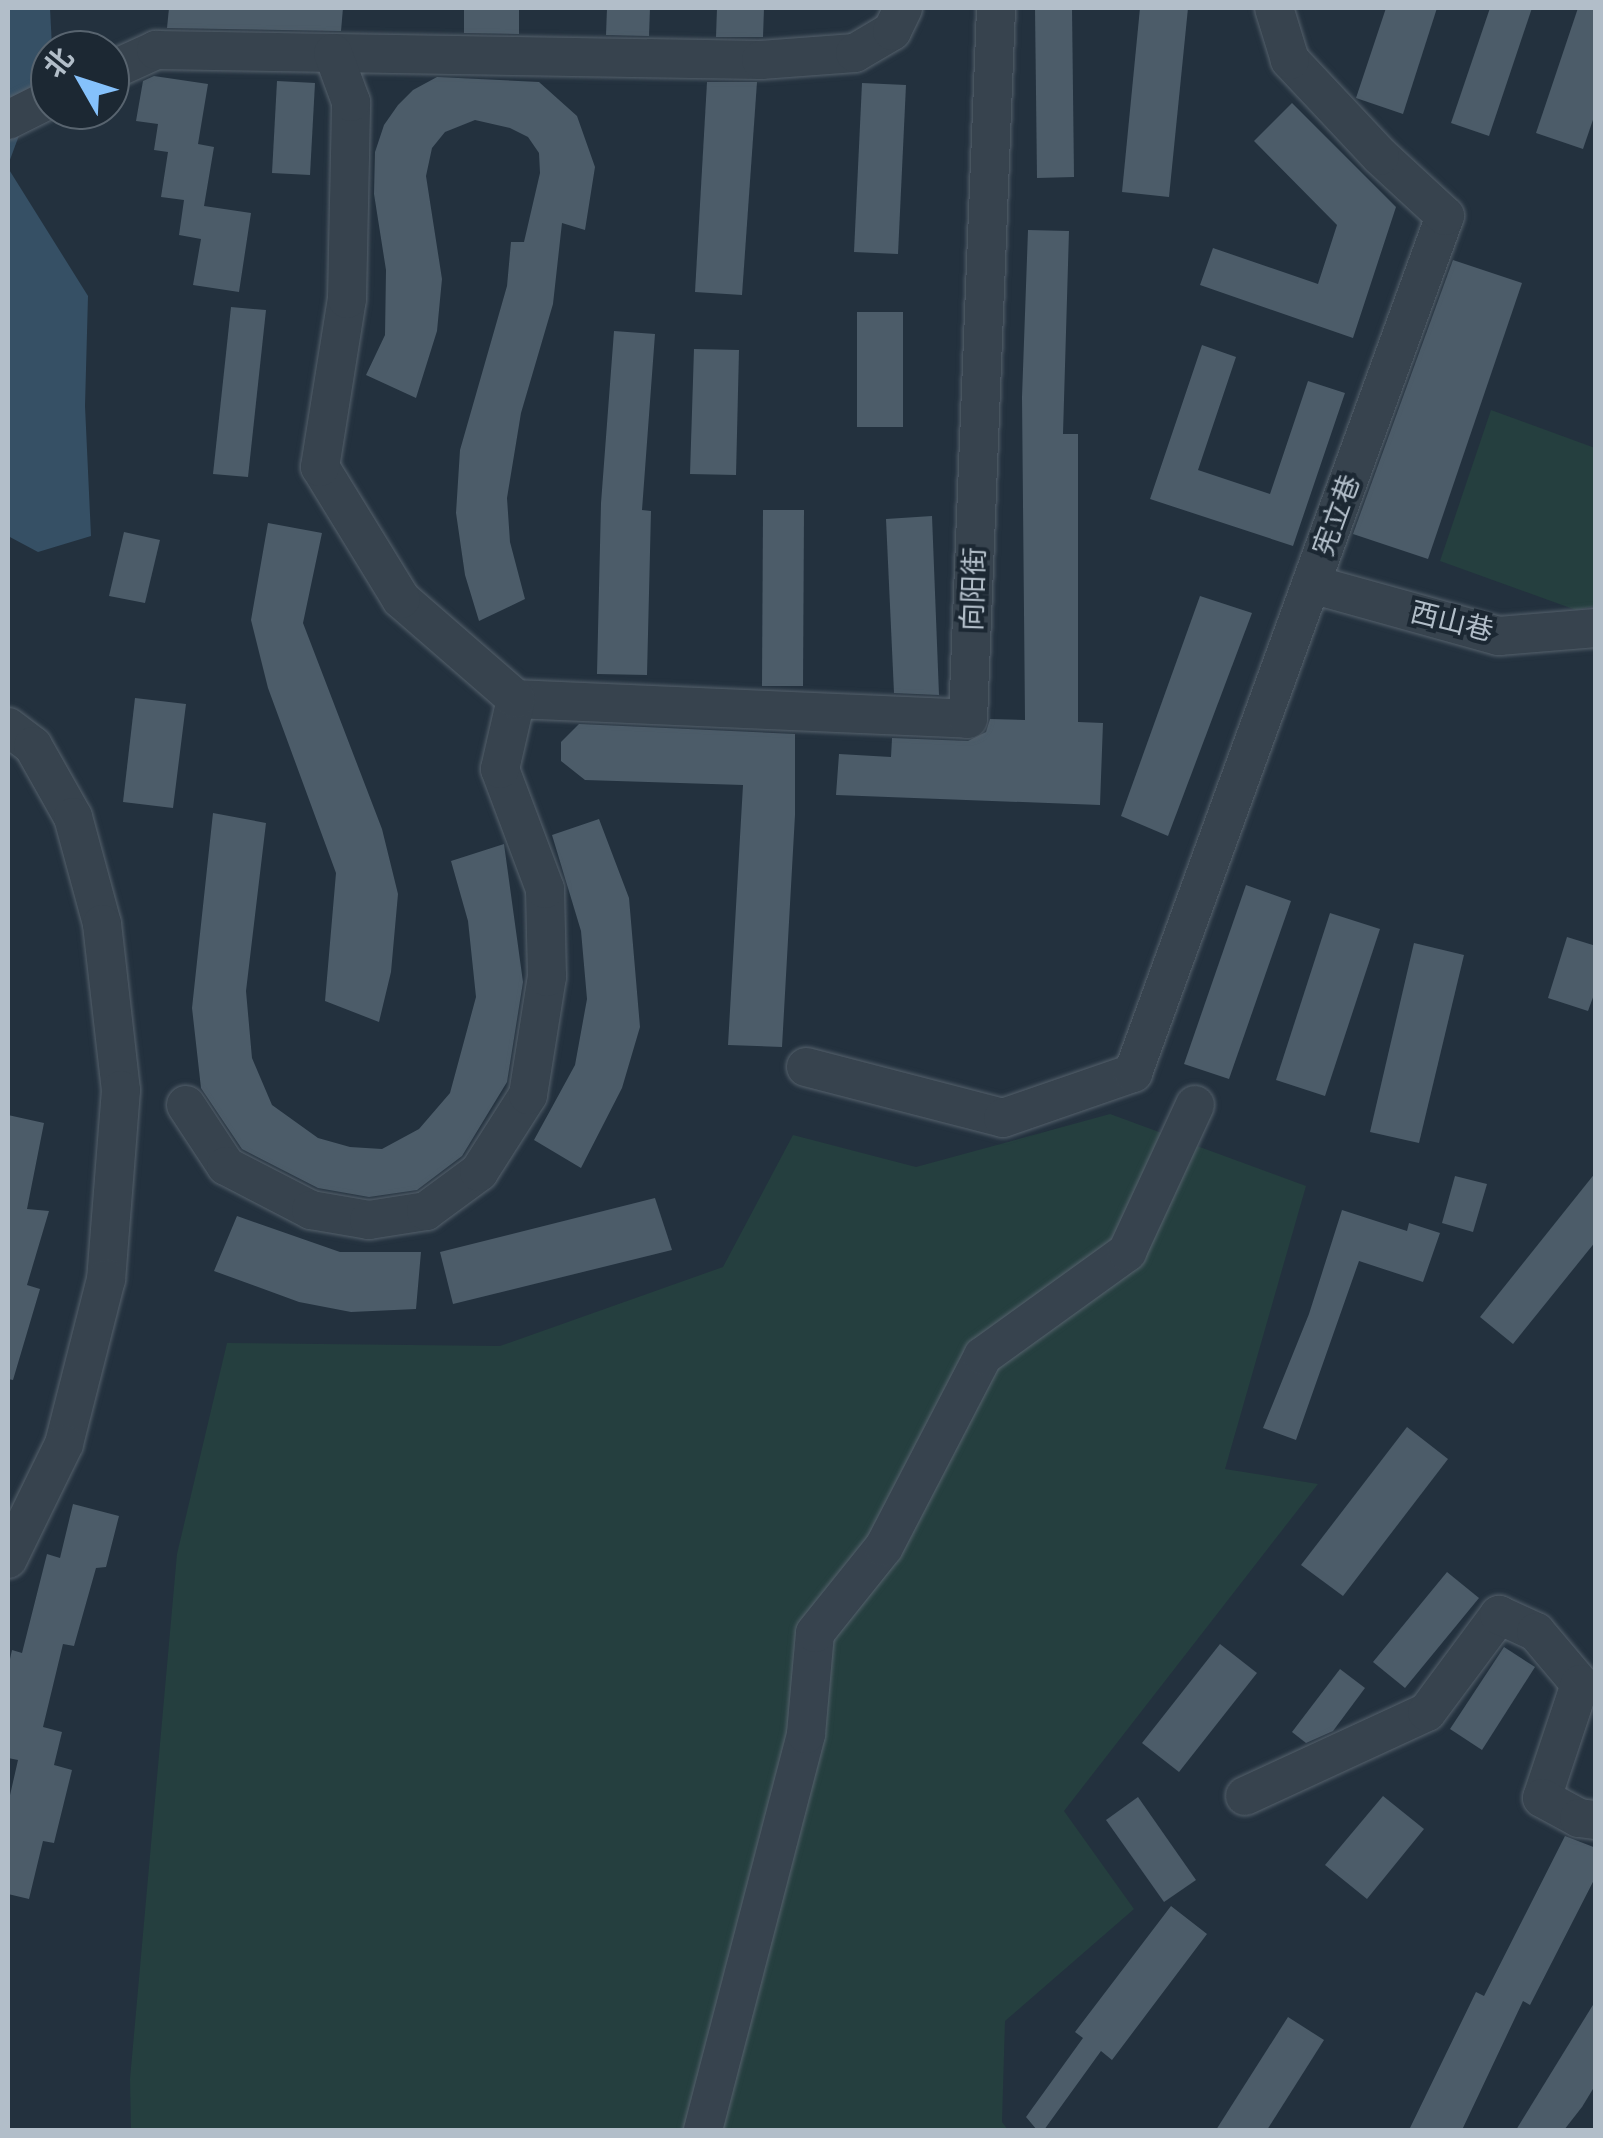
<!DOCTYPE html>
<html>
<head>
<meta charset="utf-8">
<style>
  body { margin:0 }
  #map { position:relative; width:1603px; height:2138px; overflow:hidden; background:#23313e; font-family:"IBM Plex Sans","Noto Sans SC",sans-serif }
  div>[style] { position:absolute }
  .green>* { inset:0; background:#253f3f }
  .water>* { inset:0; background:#365065 }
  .building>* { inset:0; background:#4c5c69 }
  .roads { filter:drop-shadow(0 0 2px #55616c) drop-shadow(0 0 2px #55616c) }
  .minor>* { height:38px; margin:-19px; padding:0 19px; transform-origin:19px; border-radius:19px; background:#37434e }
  span { translate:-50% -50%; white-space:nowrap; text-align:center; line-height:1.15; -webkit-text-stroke:8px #1c2833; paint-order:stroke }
  .street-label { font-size:28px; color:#b2bec9 }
  .frame { position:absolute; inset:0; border:10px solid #b2bec9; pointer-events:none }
  .north { position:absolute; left:30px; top:30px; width:100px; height:100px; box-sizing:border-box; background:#1c2833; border:2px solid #58646f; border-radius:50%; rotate:309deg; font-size:28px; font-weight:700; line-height:40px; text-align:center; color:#b2bec9 }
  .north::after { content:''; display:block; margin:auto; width:35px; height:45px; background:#85c1fb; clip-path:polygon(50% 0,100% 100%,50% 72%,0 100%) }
</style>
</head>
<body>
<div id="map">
  <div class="green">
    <div style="clip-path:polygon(1491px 410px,1595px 448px,1595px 606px,1576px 610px,1440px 561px)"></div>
    <div style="clip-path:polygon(1110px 1114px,1306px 1186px,1225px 1469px,1318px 1484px,1064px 1811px,1134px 1909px,1005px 2021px,1002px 2122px,1008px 2130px,131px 2130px,130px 2079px,177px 1554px,227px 1343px,500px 1346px,723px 1267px,793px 1135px,916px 1167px)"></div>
  </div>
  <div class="water">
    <div style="clip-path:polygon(8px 8px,50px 8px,52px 47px,8px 165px)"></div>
    <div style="clip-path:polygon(8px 168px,88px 296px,85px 406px,91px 536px,38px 552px,8px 536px)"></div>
  </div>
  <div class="building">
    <div style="clip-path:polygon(169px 8px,343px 8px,341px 31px,167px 28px)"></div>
    <div style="clip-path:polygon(464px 8px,519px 8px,519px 34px,464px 33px)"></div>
    <div style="clip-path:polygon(607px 8px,650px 8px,649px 36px,606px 35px)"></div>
    <div style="clip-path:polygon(717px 8px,764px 8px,763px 37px,716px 37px)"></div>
    <div style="clip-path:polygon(1035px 8px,1072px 8px,1074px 177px,1037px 178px)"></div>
    <div style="clip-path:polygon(1140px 8px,1188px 8px,1169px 197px,1122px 192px)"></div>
    <div style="clip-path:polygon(1386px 8px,1437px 8px,1403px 114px,1356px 98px)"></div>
    <div style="clip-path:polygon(1490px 8px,1532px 8px,1489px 136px,1451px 123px)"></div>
    <div style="clip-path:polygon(1578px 8px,1596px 8px,1596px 111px,1583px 149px,1536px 133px)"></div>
    <div style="clip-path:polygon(154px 76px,208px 84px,198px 144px,214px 147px,204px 206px,251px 213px,239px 292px,193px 285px,201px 239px,179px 235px,184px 200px,161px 197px,168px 152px,154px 150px,158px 124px,136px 121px,143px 81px)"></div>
    <div style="clip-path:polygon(437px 77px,539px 82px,577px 116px,595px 167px,585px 230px,562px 223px,553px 304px,521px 413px,507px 498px,510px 542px,525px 599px,479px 621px,465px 575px,456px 513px,460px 450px,507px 286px,511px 242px,524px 242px,540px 173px,539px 153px,528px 137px,510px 128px,475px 120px,445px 132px,432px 148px,426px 176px,442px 279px,437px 331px,416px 398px,366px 375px,385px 335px,386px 270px,374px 194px,375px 152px,384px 125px,398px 105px,413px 90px)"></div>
    <div style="clip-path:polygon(277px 81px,315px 83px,310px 175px,272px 173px)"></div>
    <div style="clip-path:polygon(707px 82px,757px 82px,742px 295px,695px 292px)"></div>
    <div style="clip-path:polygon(862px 83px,906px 85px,898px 254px,854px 252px)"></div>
    <div style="clip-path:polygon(1292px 103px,1396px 207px,1353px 338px,1200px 285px,1213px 248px,1318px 284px,1337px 225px,1254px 141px)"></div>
    <div style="clip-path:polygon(1028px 230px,1069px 231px,1063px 434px,1078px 434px,1078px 722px,1103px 723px,1100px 805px,836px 795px,839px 754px,891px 757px,892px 738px,968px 741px,986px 732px,990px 719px,1025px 720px,1022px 397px)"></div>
    <div style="clip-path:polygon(1453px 260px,1522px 283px,1428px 559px,1353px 534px)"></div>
    <div style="clip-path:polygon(231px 307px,266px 310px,248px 477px,213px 474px)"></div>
    <div style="clip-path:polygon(857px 312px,903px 312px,903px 427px,857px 427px)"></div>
    <div style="clip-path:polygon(614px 331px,655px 334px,642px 510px,651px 511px,647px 675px,597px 674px,601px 503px)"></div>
    <div style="clip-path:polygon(1202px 345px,1236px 357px,1198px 470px,1270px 494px,1308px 381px,1345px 393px,1293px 546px,1150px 499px)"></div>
    <div style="clip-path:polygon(694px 349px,739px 350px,736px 475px,690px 474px)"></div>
    <div style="clip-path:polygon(763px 510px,804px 510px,803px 686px,762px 686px)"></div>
    <div style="clip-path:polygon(932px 516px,939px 695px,894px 693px,886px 519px)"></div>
    <div style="clip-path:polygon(268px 523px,322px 533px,303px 623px,382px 829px,398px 894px,391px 972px,379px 1022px,325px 1001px,336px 873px,268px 688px,251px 620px)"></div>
    <div style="clip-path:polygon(124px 532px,160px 540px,145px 603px,109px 596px)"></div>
    <div style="clip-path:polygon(1200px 596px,1252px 613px,1168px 836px,1121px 816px)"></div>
    <div style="clip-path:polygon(135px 698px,186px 704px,173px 808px,123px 802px)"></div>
    <div style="clip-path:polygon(579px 724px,795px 734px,795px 815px,782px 1047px,728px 1045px,743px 785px,585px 780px,561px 761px,561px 742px)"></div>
    <div style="clip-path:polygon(213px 813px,266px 823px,246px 991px,252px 1058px,272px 1105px,318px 1138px,350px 1147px,382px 1149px,419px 1129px,450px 1093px,476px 997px,468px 921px,451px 861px,504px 844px,523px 982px,507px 1082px,462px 1156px,417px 1190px,369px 1197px,318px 1188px,242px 1149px,201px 1088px,192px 1008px)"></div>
    <div style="clip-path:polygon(599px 819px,629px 898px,640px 1027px,622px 1088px,581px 1168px,534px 1140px,575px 1065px,587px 999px,581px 931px,552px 835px)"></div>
    <div style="clip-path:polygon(1246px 885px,1291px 901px,1229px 1079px,1184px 1064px)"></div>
    <div style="clip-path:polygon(1330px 913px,1380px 929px,1325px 1096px,1276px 1080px)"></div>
    <div style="clip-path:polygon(1567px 937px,1596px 946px,1596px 989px,1588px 1011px,1548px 998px)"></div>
    <div style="clip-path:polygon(1414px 943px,1464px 955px,1419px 1143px,1370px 1132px)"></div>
    <div style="clip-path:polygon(8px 1115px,44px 1123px,27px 1209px,49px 1211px,27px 1285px,40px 1289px,13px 1380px,8px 1379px)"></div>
    <div style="clip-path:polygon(1596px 1172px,1596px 1241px,1513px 1344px,1480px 1317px)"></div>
    <div style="clip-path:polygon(1455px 1176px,1487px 1184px,1473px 1232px,1442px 1223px)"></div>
    <div style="clip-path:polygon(655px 1198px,672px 1250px,453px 1304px,440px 1252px)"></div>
    <div style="clip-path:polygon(1342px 1210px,1407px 1231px,1409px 1223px,1440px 1233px,1423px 1282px,1359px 1261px,1296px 1440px,1263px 1428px,1309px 1314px)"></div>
    <div style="clip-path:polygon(237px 1216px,340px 1252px,421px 1252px,416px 1309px,351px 1312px,299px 1302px,214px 1271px)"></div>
    <div style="clip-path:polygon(1407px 1427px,1448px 1459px,1343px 1596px,1301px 1565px)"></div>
    <div style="clip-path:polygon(73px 1504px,119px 1516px,106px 1567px,96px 1568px,74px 1646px,63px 1644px,43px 1727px,62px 1732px,54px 1765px,72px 1770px,54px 1843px,43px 1841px,29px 1899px,8px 1894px,8px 1804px,18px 1760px,8px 1758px,8px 1668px,12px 1650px,22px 1653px,47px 1554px,60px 1558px)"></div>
    <div style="clip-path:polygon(1447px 1572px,1479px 1598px,1405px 1688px,1373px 1662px)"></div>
    <div style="clip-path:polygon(1220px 1644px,1257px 1673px,1179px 1772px,1142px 1743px)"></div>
    <div style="clip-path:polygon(1504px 1647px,1535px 1667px,1482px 1750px,1450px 1729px)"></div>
    <div style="clip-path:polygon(1340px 1669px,1365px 1688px,1333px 1731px,1306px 1743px,1292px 1732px)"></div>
    <div style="clip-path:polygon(1383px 1796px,1424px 1829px,1367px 1899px,1325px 1865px)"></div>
    <div style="clip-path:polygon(1138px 1797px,1196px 1880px,1164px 1902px,1106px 1820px)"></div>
    <div style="clip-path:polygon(1565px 1836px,1596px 1848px,1596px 1876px,1530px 2005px,1523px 2001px,1462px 2130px,1409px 2130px,1476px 1992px,1484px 1996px)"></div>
    <div style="clip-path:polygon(1171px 1906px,1207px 1934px,1112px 2060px,1101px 2051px,1044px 2130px,1037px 2130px,1026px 2117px,1083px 2038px,1075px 2032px)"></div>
    <div style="clip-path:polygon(1596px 2000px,1596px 2084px,1582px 2107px,1564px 2130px,1516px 2130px)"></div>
    <div style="clip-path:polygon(1288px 2017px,1324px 2040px,1267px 2130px,1216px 2130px)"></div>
  </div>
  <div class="roads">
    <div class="minor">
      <div style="left:110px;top:71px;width:51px;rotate:-24.5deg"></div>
      <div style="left:156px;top:50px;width:605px;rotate:0.95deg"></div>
      <div style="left:761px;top:60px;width:94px;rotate:-4.3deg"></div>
      <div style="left:855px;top:53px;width:43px;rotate:-30.7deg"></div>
      <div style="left:892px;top:31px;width:25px;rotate:-64deg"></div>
      <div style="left:8px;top:120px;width:47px;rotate:-26.6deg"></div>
      <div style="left:1311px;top:584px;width:195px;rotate:15.5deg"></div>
      <div style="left:1499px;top:636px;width:97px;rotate:-4.7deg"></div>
      <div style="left:516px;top:699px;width:452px;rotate:2.5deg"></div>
      <div style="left:968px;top:719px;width:712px;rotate:-87.74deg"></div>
      <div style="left:8px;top:727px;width:31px;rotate:37deg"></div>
      <div style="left:33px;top:746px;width:81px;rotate:60.6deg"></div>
      <div style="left:73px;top:817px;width:111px;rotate:74.8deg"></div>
      <div style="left:102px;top:924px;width:167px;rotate:83.5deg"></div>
      <div style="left:121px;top:1090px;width:190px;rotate:94.5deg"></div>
      <div style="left:106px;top:1279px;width:170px;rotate:104.3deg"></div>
      <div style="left:64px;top:1444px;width:128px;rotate:116deg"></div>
      <div style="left:806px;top:1067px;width:203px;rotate:14.5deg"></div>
      <div style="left:1003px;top:1118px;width:138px;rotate:-19.1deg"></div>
      <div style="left:1133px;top:1073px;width:912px;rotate:-70deg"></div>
      <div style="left:1445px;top:216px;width:88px;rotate:-137.3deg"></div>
      <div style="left:1380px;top:156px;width:132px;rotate:-133.2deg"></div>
      <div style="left:1290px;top:60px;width:54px;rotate:-107.1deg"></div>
      <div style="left:186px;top:1105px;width:73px;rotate:56.7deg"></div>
      <div style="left:226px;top:1166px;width:96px;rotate:27.4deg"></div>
      <div style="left:311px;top:1210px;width:59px;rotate:9.8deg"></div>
      <div style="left:369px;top:1220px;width:58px;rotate:-9deg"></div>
      <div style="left:426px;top:1211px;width:66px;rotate:-36.3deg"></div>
      <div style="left:479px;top:1172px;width:91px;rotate:-57.5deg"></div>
      <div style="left:528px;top:1095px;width:120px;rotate:-80.9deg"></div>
      <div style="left:547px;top:977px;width:88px;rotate:-91.3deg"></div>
      <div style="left:545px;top:889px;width:128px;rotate:-110.6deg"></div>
      <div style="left:500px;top:769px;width:72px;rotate:-77.1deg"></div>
      <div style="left:516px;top:699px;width:152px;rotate:-139deg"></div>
      <div style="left:401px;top:599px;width:155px;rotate:-121.5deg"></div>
      <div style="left:320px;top:467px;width:170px;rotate:-80.9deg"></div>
      <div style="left:347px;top:299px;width:197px;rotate:-88.8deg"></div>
      <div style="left:351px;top:102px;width:52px;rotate:-110.2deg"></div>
      <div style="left:1245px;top:1796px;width:200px;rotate:-24.8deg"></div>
      <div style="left:1427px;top:1712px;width:121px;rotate:-53.4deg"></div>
      <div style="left:1499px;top:1615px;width:41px;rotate:24.7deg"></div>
      <div style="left:1536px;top:1632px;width:68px;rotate:49.8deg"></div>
      <div style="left:1580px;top:1684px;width:120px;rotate:108.4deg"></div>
      <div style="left:1542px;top:1798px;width:42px;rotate:28.4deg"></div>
      <div style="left:1579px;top:1818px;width:17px;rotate:7deg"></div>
      <div style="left:703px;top:2130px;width:409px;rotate:-75.4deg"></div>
      <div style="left:806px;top:1734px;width:101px;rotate:-84.9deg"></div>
      <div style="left:815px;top:1633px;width:110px;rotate:-51.3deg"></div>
      <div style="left:884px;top:1547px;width:215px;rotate:-62.6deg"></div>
      <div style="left:983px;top:1356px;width:178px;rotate:-35.8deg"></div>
      <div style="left:1127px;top:1252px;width:162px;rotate:-65.2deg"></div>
    </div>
  </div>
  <div class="street-label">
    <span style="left:1336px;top:515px;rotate:-70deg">宪立巷</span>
    <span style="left:973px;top:589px;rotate:-88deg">向阳街</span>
    <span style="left:1452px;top:621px;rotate:14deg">西山巷</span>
  </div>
  <div class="frame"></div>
  <div class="north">北</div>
</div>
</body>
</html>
